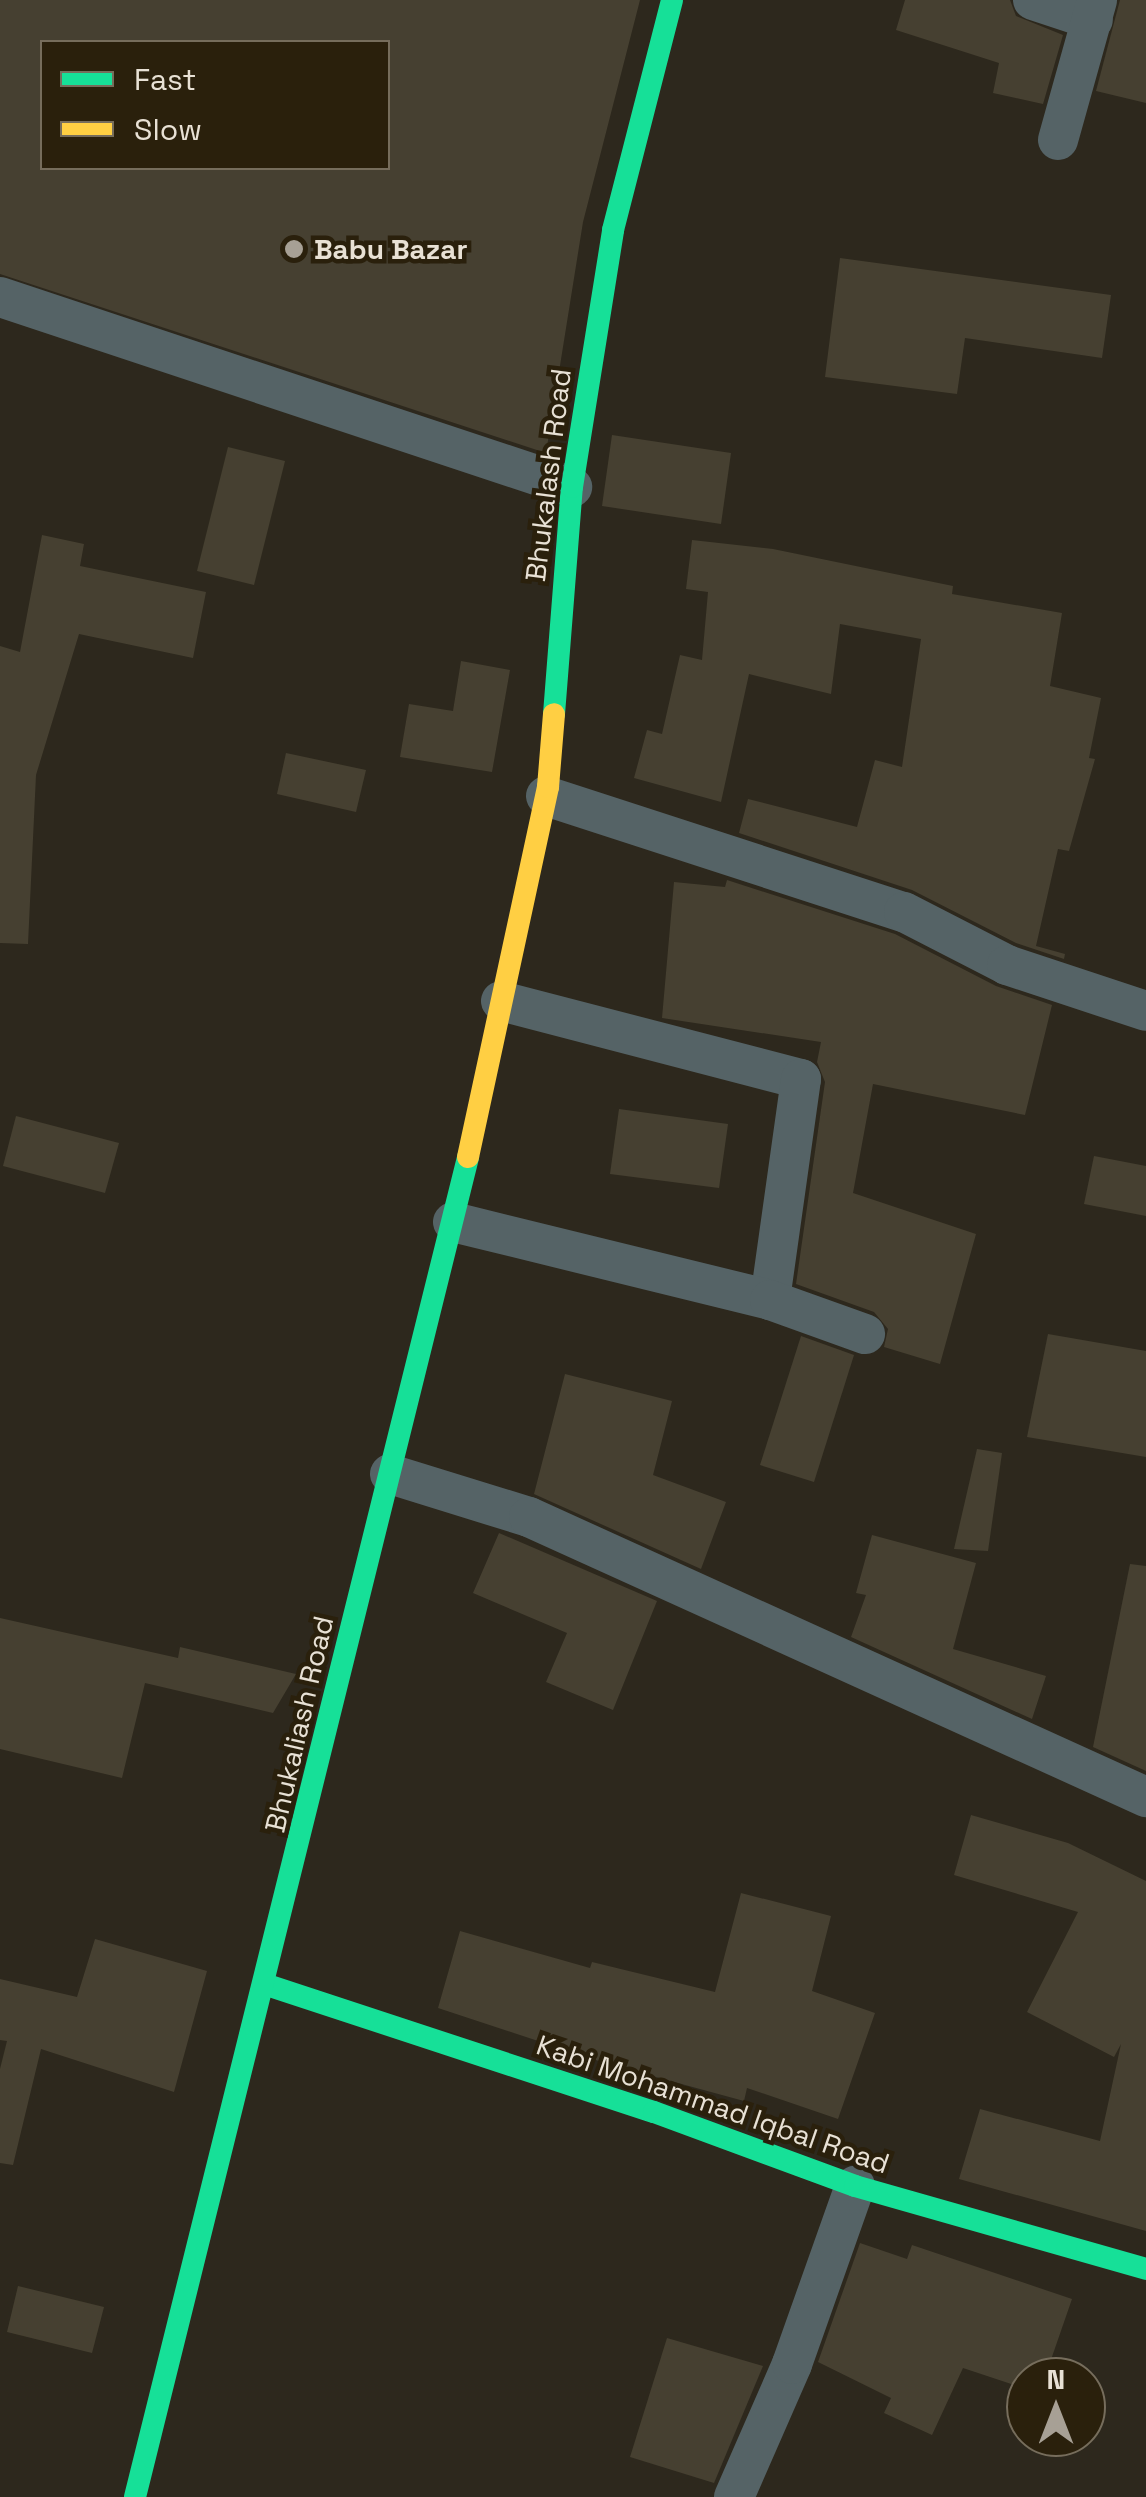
<!DOCTYPE html>
<html>
<head>
<meta charset="utf-8">
<style>
  body { margin:0 }
  #map { position:relative; width:1146px; height:2497px; overflow:hidden; background:#2d281d; font-family:"Space Grotesk",sans-serif }
  div>[style] { position:absolute }
  .building>* { inset:0; background:#464031 }
  .street>* { height:40px; margin:-20px; padding:0 20px; transform-origin:20px; border-radius:20px; background:#556366 }
  .fast>* { height:22px; margin:-11px; padding:0 11px; transform-origin:11px; border-radius:11px; background:#16e098 }
  .slow>* { height:22px; margin:-11px; padding:0 11px; transform-origin:11px; border-radius:11px; background:#ffcf43 }
  .dots>* { width:28px; height:28px; translate:-50% -50%; box-sizing:border-box; border:5px solid #2a200c; border-radius:50% }
  span { translate:-50% -50%; white-space:nowrap; text-align:center; line-height:1.15; -webkit-text-stroke:9px #2a200c; paint-order:stroke }
  .poi-label { font-size:28px; color:#e8e1d5; font-weight:700 }
  .left { translate:0 -50%; text-align:left }
  .street-label { font-size:28px; color:#e8e1d5 }
  .legend { position:absolute; left:40px; top:40px; width:350px; height:130px; box-sizing:border-box; background:#2a200c; border:2px solid #766d5c; margin:0; padding:12px 18px; list-style:none; font-size:30px; color:#e8e1d5 }
  .legend li { display:flex; align-items:center; gap:20px; height:50px }
  .legend b { width:50px; border:2px solid #766d5c }
  .north { position:absolute; left:1006px; top:2357px; width:100px; height:100px; box-sizing:border-box; background:#2a200c; border:2px solid #766d5c; border-radius:50%; rotate:0deg; font-size:28px; font-weight:700; line-height:40px; text-align:center; color:#e8e1d5 }
  .north::after { content:''; display:block; margin:auto; width:35px; height:45px; background:#a7a095; clip-path:polygon(50% 0,100% 100%,50% 72%,0 100%) }
</style>
</head>
<body>
<div id="map">
  <div class="building">
    <div style="clip-path:polygon(evenodd,0 0,640px 0,583px 222px,546px 453px,0 274px,0 0,42px 42px,388px 42px,388px 168px,42px 168px,42px 42px)"></div>
    <div style="clip-path:polygon(905px 0,1010px 0,1016px 16px,1063px 35px,1043px 104px,993px 93px,999px 63px,896px 30px)"></div>
    <div style="clip-path:polygon(1120px 0,1146px 0,1146px 103px,1096px 91px)"></div>
    <div style="clip-path:polygon(840px 258px,1111px 295px,1102px 358px,965px 338px,957px 394px,825px 377px)"></div>
    <div style="clip-path:polygon(612px 435px,731px 453px,721px 524px,602px 506px)"></div>
    <div style="clip-path:polygon(228px 447px,285px 461px,254px 585px,197px 571px)"></div>
    <div style="clip-path:polygon(42px 535px,84px 544px,80px 566px,206px 592px,193px 658px,79px 634px,36px 775px,28px 944px,0 943px,0 646px,20px 652px)"></div>
    <div style="clip-path:polygon(692px 540px,773px 549px,953px 586px,952px 594px,1062px 613px,1050px 686px,1101px 698px,1089px 758px,1095px 759px,1069px 851px,1058px 849px,1036px 946px,1065px 954px,1064px 959px,1016px 943px,912px 890px,739px 833px,748px 799px,857px 827px,875px 760px,902px 767px,921px 639px,840px 624px,831px 694px,749px 674px,721px 802px,634px 778px,647px 730px,662px 734px,680px 655px,702px 660px,708px 592px,686px 589px)"></div>
    <div style="clip-path:polygon(461px 661px,510px 670px,492px 772px,400px 757px,409px 704px,453px 711px)"></div>
    <div style="clip-path:polygon(286px 753px,366px 770px,356px 812px,277px 794px)"></div>
    <div style="clip-path:polygon(727px 880px,895px 934px,996px 986px,1052px 1005px,1025px 1115px,873px 1084px,853px 1193px,976px 1234px,940px 1364px,884px 1347px,888px 1329px,874px 1312px,796px 1284px,825px 1082px,817px 1062px,821px 1042px,662px 1018px,674px 882px,725px 887px)"></div>
    <div style="clip-path:polygon(619px 1109px,728px 1124px,719px 1188px,610px 1174px)"></div>
    <div style="clip-path:polygon(16px 1116px,119px 1143px,105px 1193px,3px 1166px)"></div>
    <div style="clip-path:polygon(1094px 1156px,1146px 1166px,1146px 1216px,1084px 1204px)"></div>
    <div style="clip-path:polygon(1048px 1334px,1146px 1351px,1146px 1457px,1027px 1437px)"></div>
    <div style="clip-path:polygon(801px 1336px,854px 1355px,814px 1482px,760px 1465px)"></div>
    <div style="clip-path:polygon(565px 1374px,672px 1401px,653px 1475px,726px 1502px,701px 1569px,534px 1494px)"></div>
    <div style="clip-path:polygon(977px 1449px,1002px 1453px,988px 1551px,954px 1549px)"></div>
    <div style="clip-path:polygon(499px 1533px,657px 1601px,613px 1710px,546px 1682px,567px 1633px,473px 1593px)"></div>
    <div style="clip-path:polygon(872px 1535px,976px 1563px,953px 1649px,1046px 1676px,1032px 1719px,851px 1637px,866px 1595px,856px 1593px)"></div>
    <div style="clip-path:polygon(1130px 1564px,1146px 1566px,1146px 1771px,1093px 1747px)"></div>
    <div style="clip-path:polygon(0 1618px,178px 1658px,180px 1647px,296px 1674px,273px 1713px,145px 1683px,122px 1778px,0 1749px)"></div>
    <div style="clip-path:polygon(971px 1815px,1068px 1843px,1146px 1881px,1146px 2231px,959px 2179px,980px 2109px,1100px 2141px,1121px 2044px,1114px 2057px,1027px 2012px,1078px 1912px,954px 1875px)"></div>
    <div style="clip-path:polygon(741px 1893px,831px 1916px,812px 1991px,875px 2013px,838px 2119px,747px 2088px,744px 2101px,608px 2064px,438px 2008px,460px 1931px,590px 1968px,592px 1962px,715px 1992px)"></div>
    <div style="clip-path:polygon(95px 1939px,207px 1971px,174px 2092px,41px 2049px,13px 2165px,0 2163px,0 2069px,7px 2041px,0 2040px,0 1979px,77px 1997px)"></div>
    <div style="clip-path:polygon(860px 2243px,907px 2259px,912px 2245px,1072px 2299px,1045px 2377px,1026px 2377px,1026px 2389px,963px 2368px,932px 2435px,884px 2413px,891px 2398px,818px 2362px)"></div>
    <div style="clip-path:polygon(18px 2286px,104px 2307px,92px 2353px,7px 2332px)"></div>
    <div style="clip-path:polygon(667px 2338px,763px 2366px,714px 2483px,630px 2457px)"></div>
  </div>
  <div class="street">
    <div style="left:1033px;top:0;width:63px;rotate:18.4deg"></div>
    <div style="left:1058px;top:140px;width:145px;rotate:-74.4deg"></div>
    <div style="left:0;top:297px;width:603px;rotate:18.37deg"></div>
    <div style="left:546px;top:796px;width:376px;rotate:18deg"></div>
    <div style="left:904px;top:912px;width:116px;rotate:27.2deg"></div>
    <div style="left:1007px;top:965px;width:146px;rotate:18.3deg"></div>
    <div style="left:501px;top:1001px;width:310px;rotate:14.6deg"></div>
    <div style="left:801px;top:1079px;width:223px;rotate:98deg"></div>
    <div style="left:453px;top:1222px;width:326px;rotate:13.8deg"></div>
    <div style="left:770px;top:1300px;width:101px;rotate:19.7deg"></div>
    <div style="left:390px;top:1474px;width:145px;rotate:17.2deg"></div>
    <div style="left:529px;top:1517px;width:678px;rotate:24.41deg"></div>
    <div style="left:734px;top:2497px;width:145px;rotate:-66.4deg"></div>
    <div style="left:792px;top:2364px;width:189px;rotate:-70.5deg"></div>
  </div>
  <div class="fast">
    <div style="left:554px;top:714px;width:228px;rotate:-85.5deg"></div>
    <div style="left:572px;top:487px;width:260px;rotate:-80.9deg"></div>
    <div style="left:613px;top:230px;width:237px;rotate:-75.6deg"></div>
    <div style="left:264px;top:1984px;width:410px;rotate:18.2deg"></div>
    <div style="left:654px;top:2112px;width:214px;rotate:20.2deg"></div>
    <div style="left:855px;top:2186px;width:303px;rotate:15.9deg"></div>
    <div style="left:135px;top:2497px;width:1381px;rotate:-76.04deg"></div>
  </div>
  <div class="slow">
    <div style="left:468px;top:1157px;width:379px;rotate:-77.8deg"></div>
    <div style="left:548px;top:787px;width:73px;rotate:-85.3deg"></div>
  </div>
  <div class="dots">
    <div style="left:294px;top:249px;background:#a7a095"></div>
  </div>
  <div class="poi-label">
    <span class="left" style="left:314px;top:249px">Babu Bazar</span>
  </div>
  <div class="street-label">
    <span style="left:548px;top:475px;rotate:-83deg">Bhukalash Road</span>
    <span style="left:299px;top:1724px;rotate:-77deg">Bhukaliash Road</span>
    <span style="left:713px;top:2104px;rotate:19deg">Kabi Mohammad Iqbal Road</span>
  </div>
  <ul class="legend">
  <li><b style="height:12px;background:#16e098"></b>Fast</li>
  <li><b style="height:12px;background:#ffcf43"></b>Slow</li>
  </ul>
  <div class="north">N</div>
</div>
</body>
</html>
